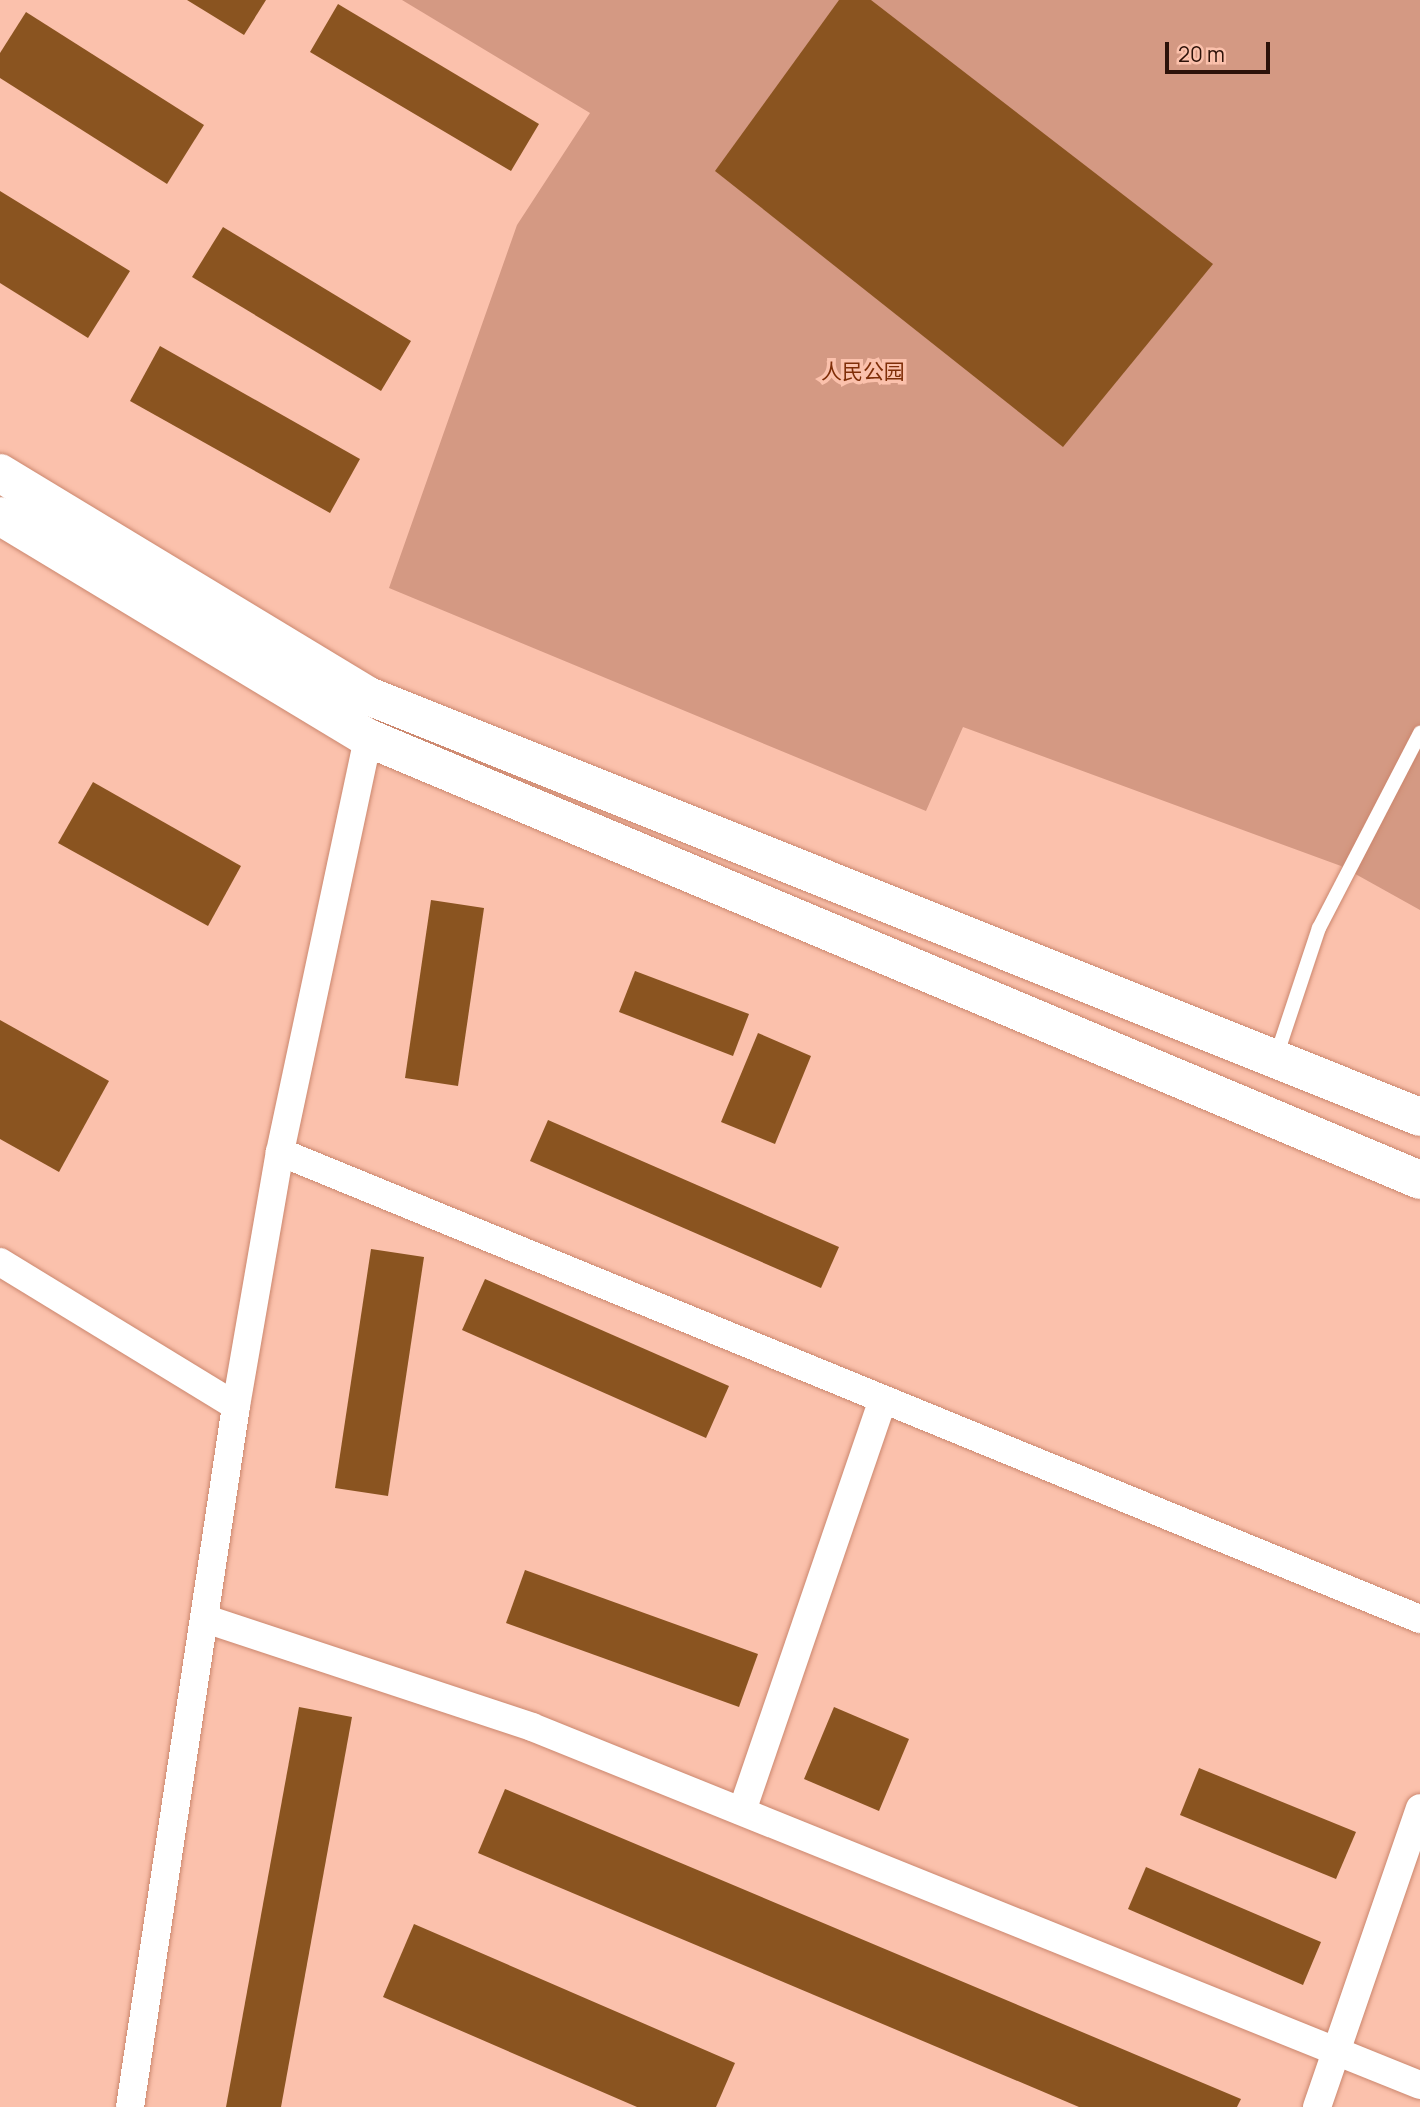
<!DOCTYPE html>
<html>
<head>
<meta charset="utf-8">
<style>
  body { margin:0 }
  #map { position:relative; width:1420px; height:2107px; overflow:hidden; background:#fbc1ac; font-family:Manrope,"Noto Sans SC",sans-serif }
  div>[style] { position:absolute }
  .green>* { inset:0; background:#d49983 }
  .building>* { inset:0; background:#8a5420 }
  .roads { filter:drop-shadow(0 0 2px #cb876e) drop-shadow(0 0 2px #cb876e) }
  .service>* { height:14px; margin:-7px; padding:0 7px; transform-origin:7px; border-radius:7px; background:#fff }
  .minor>* { height:28px; margin:-14px; padding:0 14px; transform-origin:14px; border-radius:14px; background:#fff }
  .secondary>* { height:38px; margin:-19px; padding:0 19px; transform-origin:19px; border-radius:19px; background:#fff }
  span { translate:-50% -50%; white-space:nowrap; text-align:center; line-height:1.15; -webkit-text-stroke:7px #fbc1ac; paint-order:stroke }
  .park-label { font-size:21px; color:#7f2e08 }
  .scale { position:absolute; left:1165px; top:42px; width:105px; height:32px; box-sizing:border-box; border:4px solid #2c1209; border-top:0; padding-left:9px; font-size:21px; line-height:24px; white-space:nowrap; color:#2c1209; -webkit-text-stroke:5px #fbc1ac; paint-order:stroke }
</style>
</head>
<body>
<div id="map">
  <div class="green">
    <div style="clip-path:polygon(402px 0,1420px 0,1420px 910px,1341px 866px,963px 727px,926px 811px,389px 588px,517px 225px,590px 113px)"></div>
  </div>
  <div class="building">
    <div style="clip-path:polygon(187px 0,266px 0,244px 35px)"></div>
    <div style="clip-path:polygon(839px 0,871px 0,1213px 264px,1063px 447px,715px 171px)"></div>
    <div style="clip-path:polygon(338px 4px,539px 124px,511px 171px,310px 52px)"></div>
    <div style="clip-path:polygon(26px 12px,204px 125px,167px 184px,0 78px,0 53px)"></div>
    <div style="clip-path:polygon(0 191px,130px 271px,88px 338px,0 283px)"></div>
    <div style="clip-path:polygon(223px 227px,411px 341px,381px 391px,192px 277px)"></div>
    <div style="clip-path:polygon(160px 346px,360px 459px,330px 513px,130px 401px)"></div>
    <div style="clip-path:polygon(93px 782px,241px 866px,208px 926px,58px 843px)"></div>
    <div style="clip-path:polygon(431px 900px,484px 908px,458px 1086px,405px 1078px)"></div>
    <div style="clip-path:polygon(635px 971px,749px 1014px,733px 1056px,619px 1012px)"></div>
    <div style="clip-path:polygon(0 1020px,109px 1081px,59px 1172px,0 1139px)"></div>
    <div style="clip-path:polygon(758px 1033px,811px 1056px,775px 1144px,721px 1122px)"></div>
    <div style="clip-path:polygon(548px 1120px,839px 1247px,821px 1288px,530px 1161px)"></div>
    <div style="clip-path:polygon(371px 1249px,424px 1257px,388px 1496px,335px 1488px)"></div>
    <div style="clip-path:polygon(485px 1279px,729px 1386px,706px 1438px,462px 1330px)"></div>
    <div style="clip-path:polygon(525px 1570px,758px 1654px,739px 1707px,506px 1623px)"></div>
    <div style="clip-path:polygon(299px 1707px,352px 1717px,281px 2107px,226px 2107px)"></div>
    <div style="clip-path:polygon(834px 1707px,909px 1739px,879px 1811px,804px 1779px)"></div>
    <div style="clip-path:polygon(1199px 1768px,1356px 1832px,1336px 1879px,1180px 1815px)"></div>
    <div style="clip-path:polygon(505px 1789px,1241px 2099px,1237px 2107px,1079px 2107px,478px 1853px)"></div>
    <div style="clip-path:polygon(1146px 1867px,1321px 1942px,1303px 1985px,1128px 1909px)"></div>
    <div style="clip-path:polygon(414px 1924px,735px 2063px,716px 2107px,637px 2107px,383px 1997px)"></div>
  </div>
  <div class="roads">
    <div class="service">
      <div style="left:1276px;top:1057px;width:136px;rotate:-71.6deg"></div>
      <div style="left:1319px;top:928px;width:220px;rotate:-62.6deg"></div>
    </div>
    <div class="minor">
      <div style="left:280px;top:1152px;width:1232px;rotate:22.28deg"></div>
      <div style="left:0;top:1262px;width:276px;rotate:31.4deg"></div>
      <div style="left:206px;top:1619px;width:343px;rotate:18.3deg"></div>
      <div style="left:532px;top:1727px;width:957px;rotate:21.96deg"></div>
      <div style="left:742px;top:1811px;width:433px;rotate:-71.1deg"></div>
      <div style="left:130px;top:2107px;width:709px;rotate:-81.4deg"></div>
      <div style="left:236px;top:1406px;width:258px;rotate:-80.2deg"></div>
      <div style="left:280px;top:1152px;width:423px;rotate:-78deg"></div>
      <div style="left:1317px;top:2107px;width:316px;rotate:-71deg"></div>
    </div>
    <div class="secondary">
      <div style="left:0;top:473px;width:428px;rotate:31.2deg"></div>
      <div style="left:366px;top:695px;width:1135px;rotate:21.82deg"></div>
      <div style="left:0;top:516px;width:430px;rotate:31.1deg"></div>
      <div style="left:368px;top:738px;width:1141px;rotate:22.79deg"></div>
    </div>
  </div>
  <div class="park-label">
    <span style="left:863px;top:371px">人民公园</span>
  </div>
  <div class="scale">20 m</div>
</div>
</body>
</html>
